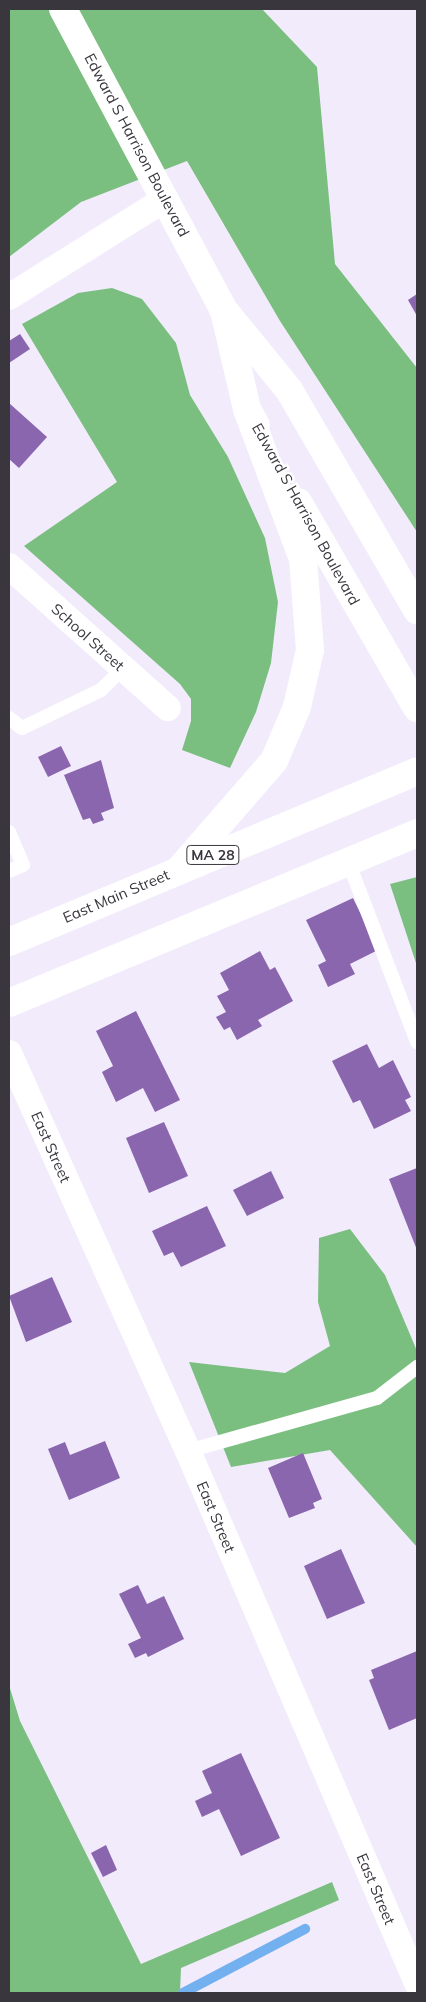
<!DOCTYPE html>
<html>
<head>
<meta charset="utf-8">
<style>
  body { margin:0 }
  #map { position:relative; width:426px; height:2002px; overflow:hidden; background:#f2ebfc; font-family:Mulish,sans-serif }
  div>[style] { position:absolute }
  .forest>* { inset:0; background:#7bbf80 }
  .stream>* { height:10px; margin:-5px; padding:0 5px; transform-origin:5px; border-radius:5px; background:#72b0f0 }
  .building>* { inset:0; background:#8a66ae }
  .lane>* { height:14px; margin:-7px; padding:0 7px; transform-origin:7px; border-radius:7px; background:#fff }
  .street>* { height:26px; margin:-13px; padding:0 13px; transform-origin:13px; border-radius:13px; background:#fff }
  .primary>* { height:28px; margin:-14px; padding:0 14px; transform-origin:14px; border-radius:14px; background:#fff }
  span { translate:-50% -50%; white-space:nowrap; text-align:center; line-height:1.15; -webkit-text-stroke:5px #fff; paint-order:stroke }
  .shield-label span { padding:1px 4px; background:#fff; border:1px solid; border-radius:4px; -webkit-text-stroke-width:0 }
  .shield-label { font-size:14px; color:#3a363e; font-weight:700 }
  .street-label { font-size:15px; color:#3a363e }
  .frame { position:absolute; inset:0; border:10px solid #3a363e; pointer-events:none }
</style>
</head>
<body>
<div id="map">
  <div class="forest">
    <div style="clip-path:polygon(9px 9px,262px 9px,317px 67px,335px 264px,417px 368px,417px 532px,280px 321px,187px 161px,81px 202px,9px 257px)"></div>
    <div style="clip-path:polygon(112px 288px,142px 299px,176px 343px,190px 395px,228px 457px,265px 538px,278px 602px,271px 663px,256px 712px,230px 768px,182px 750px,191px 721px,191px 699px,180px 684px,24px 546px,117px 482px,22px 324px,78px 293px)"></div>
    <div style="clip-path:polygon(417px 877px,417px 966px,390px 884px)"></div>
    <div style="clip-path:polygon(350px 1229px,385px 1275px,417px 1351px,417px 1547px,330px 1450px,231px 1467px,189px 1362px,285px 1373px,330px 1346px,318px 1302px,319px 1238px)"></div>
    <div style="clip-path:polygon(9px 1685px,20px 1721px,141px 1964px,332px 1882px,339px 1900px,181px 1968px,180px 1993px,9px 1993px)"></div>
  </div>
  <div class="stream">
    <div style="left:183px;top:1993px;width:138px;rotate:-27.7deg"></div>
  </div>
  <div class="building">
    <div style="clip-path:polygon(417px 294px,417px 316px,408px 300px)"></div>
    <div style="clip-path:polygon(20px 334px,30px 349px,9px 363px,9px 341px)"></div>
    <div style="clip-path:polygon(9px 403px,47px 437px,19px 468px,9px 459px)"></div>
    <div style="clip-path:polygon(61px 746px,71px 766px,48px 777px,38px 757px)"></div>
    <div style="clip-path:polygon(101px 760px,114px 808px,101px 813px,104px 820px,93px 824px,90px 818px,83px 820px,64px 775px)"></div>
    <div style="clip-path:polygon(353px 898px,378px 950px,350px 964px,355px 974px,328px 987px,318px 965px,326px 961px,306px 920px)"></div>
    <div style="clip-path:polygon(260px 951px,270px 970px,275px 967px,293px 1001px,258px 1020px,262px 1026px,237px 1040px,230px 1027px,224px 1030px,216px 1017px,226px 1012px,217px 996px,229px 990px,220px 973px)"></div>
    <div style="clip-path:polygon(136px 1011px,180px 1100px,155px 1112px,143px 1088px,116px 1102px,102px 1072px,113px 1066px,96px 1031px)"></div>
    <div style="clip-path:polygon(367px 1044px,379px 1068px,393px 1060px,411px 1097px,405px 1100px,411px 1111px,374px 1129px,360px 1100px,353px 1103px,332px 1061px)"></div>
    <div style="clip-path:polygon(164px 1122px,188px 1176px,149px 1193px,126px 1138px)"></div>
    <div style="clip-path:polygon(417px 1168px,417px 1250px,389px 1179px)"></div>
    <div style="clip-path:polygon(271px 1171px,284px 1198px,247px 1216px,233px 1190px)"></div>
    <div style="clip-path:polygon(207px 1206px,226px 1246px,181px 1267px,173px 1252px,164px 1256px,152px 1231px)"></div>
    <div style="clip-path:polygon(52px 1277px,72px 1322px,26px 1342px,9px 1296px)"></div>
    <div style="clip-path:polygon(105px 1441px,120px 1478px,69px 1500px,48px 1449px,65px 1442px,70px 1455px)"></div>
    <div style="clip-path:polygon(303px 1453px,322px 1499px,313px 1503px,315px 1508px,289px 1518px,268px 1468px)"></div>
    <div style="clip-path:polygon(341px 1549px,365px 1603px,327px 1619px,304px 1566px)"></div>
    <div style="clip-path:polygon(138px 1585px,147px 1604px,164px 1596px,184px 1639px,148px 1657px,146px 1653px,135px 1658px,128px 1644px,141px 1638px,119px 1594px)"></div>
    <div style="clip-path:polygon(417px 1651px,417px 1718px,389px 1730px,369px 1680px,374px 1678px,371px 1670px)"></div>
    <div style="clip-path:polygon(241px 1753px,280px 1838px,241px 1856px,219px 1809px,202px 1817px,195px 1801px,212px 1793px,202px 1771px)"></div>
    <div style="clip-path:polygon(106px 1845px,117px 1870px,103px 1877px,91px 1853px)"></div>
  </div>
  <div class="lane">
    <div style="left:9px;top:718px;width:16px;rotate:38deg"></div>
    <div style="left:22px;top:728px;width:88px;rotate:-25.7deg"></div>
    <div style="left:101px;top:690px;width:31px;rotate:-45deg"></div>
    <div style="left:9px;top:832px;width:36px;rotate:67deg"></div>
    <div style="left:23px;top:865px;width:15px;rotate:157deg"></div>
    <div style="left:348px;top:861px;width:194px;rotate:69.1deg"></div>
    <div style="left:188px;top:1451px;width:196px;rotate:-15.7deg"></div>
    <div style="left:377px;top:1398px;width:51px;rotate:-37.8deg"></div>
  </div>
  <div class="street">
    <div style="left:9px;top:297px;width:184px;rotate:-32.1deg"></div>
    <div style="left:9px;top:566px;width:213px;rotate:41.8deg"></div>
    <div style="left:9px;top:1053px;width:436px;rotate:65.8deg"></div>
    <div style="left:188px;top:1451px;width:579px;rotate:66.71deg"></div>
  </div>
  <div class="primary">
    <div style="left:63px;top:9px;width:340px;rotate:61.9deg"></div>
    <div style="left:223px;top:309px;width:104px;rotate:50.8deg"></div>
    <div style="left:289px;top:390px;width:255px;rotate:59.8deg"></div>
    <div style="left:225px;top:315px;width:97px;rotate:76.8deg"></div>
    <div style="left:247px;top:409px;width:18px;rotate:61deg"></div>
    <div style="left:298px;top:502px;width:238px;rotate:60deg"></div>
    <div style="left:180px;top:869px;width:143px;rotate:-49deg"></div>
    <div style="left:274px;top:761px;width:59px;rotate:-66.9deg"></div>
    <div style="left:297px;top:707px;width:58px;rotate:-77.2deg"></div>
    <div style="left:310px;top:650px;width:91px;rotate:-94.4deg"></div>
    <div style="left:303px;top:559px;width:160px;rotate:-110.5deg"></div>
    <div style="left:9px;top:942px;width:442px;rotate:-22.7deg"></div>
    <div style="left:9px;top:1003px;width:442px;rotate:-22.6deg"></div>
  </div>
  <div class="shield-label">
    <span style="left:213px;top:855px">MA 28</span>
  </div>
  <div class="street-label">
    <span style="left:137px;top:145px;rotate:62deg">Edward S Harrison Boulevard</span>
    <span style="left:306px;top:514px;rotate:61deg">Edward S Harrison Boulevard</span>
    <span style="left:88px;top:637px;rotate:42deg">School Street</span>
    <span style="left:116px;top:896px;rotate:-23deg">East Main Street</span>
    <span style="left:51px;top:1147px;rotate:66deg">East Street</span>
    <span style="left:216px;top:1517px;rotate:67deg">East Street</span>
    <span style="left:376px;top:1889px;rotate:67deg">East Street</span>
  </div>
  <div class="frame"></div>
</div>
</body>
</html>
